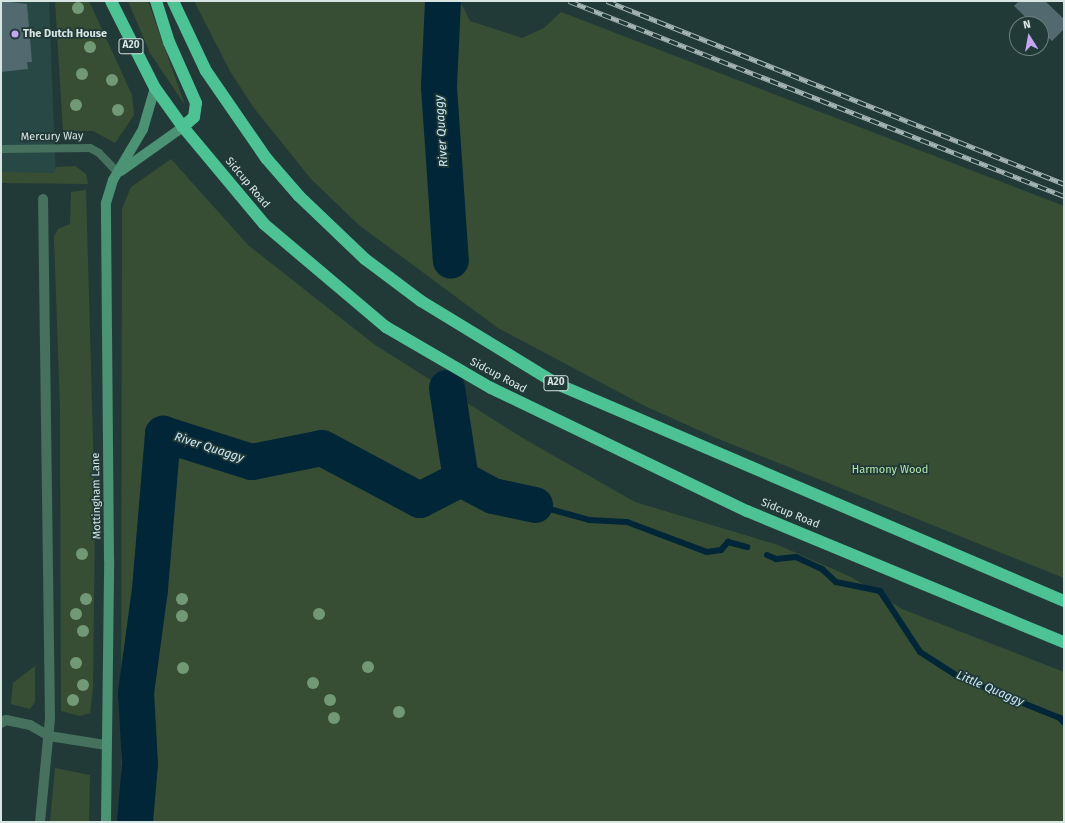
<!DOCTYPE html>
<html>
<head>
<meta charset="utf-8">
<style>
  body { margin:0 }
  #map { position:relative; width:1065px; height:823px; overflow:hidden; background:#223a37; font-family:"Fira Sans",sans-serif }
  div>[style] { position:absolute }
  .built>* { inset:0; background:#274845 }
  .green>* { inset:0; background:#384e34 }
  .stream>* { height:6px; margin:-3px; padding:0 3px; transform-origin:3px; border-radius:3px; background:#002638 }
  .river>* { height:36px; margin:-18px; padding:0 18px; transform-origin:18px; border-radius:18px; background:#002638 }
  .building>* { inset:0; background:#526a6f }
  .lane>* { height:8px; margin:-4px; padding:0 4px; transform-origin:4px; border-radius:4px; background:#46715e }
  .street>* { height:10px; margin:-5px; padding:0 5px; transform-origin:5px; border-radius:5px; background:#46715e }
  .secondary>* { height:10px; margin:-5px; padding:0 5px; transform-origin:5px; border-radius:5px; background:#4c9274 }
  .highway>* { height:12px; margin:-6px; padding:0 6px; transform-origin:6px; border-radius:6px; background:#4dc395 }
  .rail>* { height:4.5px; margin-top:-2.25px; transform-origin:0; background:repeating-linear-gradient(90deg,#223a37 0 9px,#a5b6b3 0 18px); box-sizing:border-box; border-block:1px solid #a5b6b3 }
  .trees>* { width:12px; height:12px; margin:-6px; border-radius:50%; background:#729976 }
  .dots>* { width:11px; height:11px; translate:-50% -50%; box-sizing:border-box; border:2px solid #223a37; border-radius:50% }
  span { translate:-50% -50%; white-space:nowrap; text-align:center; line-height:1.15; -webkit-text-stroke:3.5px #223a37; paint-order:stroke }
  .shield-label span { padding:1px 3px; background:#223a37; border:1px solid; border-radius:3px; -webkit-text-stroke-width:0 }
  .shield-label { font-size:10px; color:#d7e5e3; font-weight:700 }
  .poi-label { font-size:11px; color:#d7e5e3; font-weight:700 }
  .left { translate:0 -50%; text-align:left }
  .street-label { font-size:11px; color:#d7e5e3 }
  .park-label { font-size:11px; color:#b3e6aa }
  .water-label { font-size:12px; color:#cce9fa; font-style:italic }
  .frame { position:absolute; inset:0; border:2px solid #d7e5e3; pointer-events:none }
  .north { position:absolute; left:1009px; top:16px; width:40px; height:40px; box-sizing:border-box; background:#223a37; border:1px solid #6a7e7c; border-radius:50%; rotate:349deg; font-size:11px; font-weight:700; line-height:16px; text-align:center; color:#d7e5e3 }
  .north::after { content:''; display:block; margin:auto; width:14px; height:18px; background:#c6a6f0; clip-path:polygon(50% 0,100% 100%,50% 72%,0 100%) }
</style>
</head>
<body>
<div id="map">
  <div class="built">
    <div style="clip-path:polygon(1px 1px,49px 1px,56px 182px,1px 183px)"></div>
  </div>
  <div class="green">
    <div style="clip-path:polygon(55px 1px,89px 1px,132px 95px,134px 115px,115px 143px,93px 131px,63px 131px)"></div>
    <div style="clip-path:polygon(128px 1px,148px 1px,185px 105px,150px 53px)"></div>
    <div style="clip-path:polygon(194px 1px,460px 1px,470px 21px,522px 38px,544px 28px,561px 12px,1064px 206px,1064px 578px,714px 437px,645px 406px,498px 328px,359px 225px,311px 179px,254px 108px,230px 71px)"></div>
    <div style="clip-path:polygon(171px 159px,248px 245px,375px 345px,526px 440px,635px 502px,778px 545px,851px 577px,902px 609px,1064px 672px,1064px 822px,121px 822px,122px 209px,131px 187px)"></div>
    <div style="clip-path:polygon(75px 166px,86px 174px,88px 184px,1px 183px,1px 172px,54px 173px,56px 167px)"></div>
    <div style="clip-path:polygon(86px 190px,95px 513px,93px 688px,90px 713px,80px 716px,61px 711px,60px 409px,54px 236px,58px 229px,70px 224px,71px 192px)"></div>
    <div style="clip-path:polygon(35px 666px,35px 702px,30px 709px,11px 704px,13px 683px)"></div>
    <div style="clip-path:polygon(55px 768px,90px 775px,89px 822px,50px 822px)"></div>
  </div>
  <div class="stream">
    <div style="left:535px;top:505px;width:56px;rotate:15.5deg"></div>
    <div style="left:589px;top:520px;width:38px;rotate:3deg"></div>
    <div style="left:627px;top:522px;width:85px;rotate:20.6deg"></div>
    <div style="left:707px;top:552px;width:14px;rotate:-8deg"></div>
    <div style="left:721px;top:550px;width:11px;rotate:-49deg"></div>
    <div style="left:728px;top:542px;width:20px;rotate:15deg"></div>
    <div style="left:767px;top:555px;width:10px;rotate:24deg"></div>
    <div style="left:776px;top:559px;width:20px;rotate:-6deg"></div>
    <div style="left:796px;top:557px;width:29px;rotate:25deg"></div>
    <div style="left:822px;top:569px;width:19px;rotate:43deg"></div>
    <div style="left:836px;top:582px;width:45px;rotate:11.6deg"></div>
    <div style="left:880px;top:591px;width:73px;rotate:56.7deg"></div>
    <div style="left:920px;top:652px;width:46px;rotate:32.7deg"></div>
    <div style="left:959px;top:677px;width:109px;rotate:22.1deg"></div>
    <div style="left:1060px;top:718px;width:6px;rotate:51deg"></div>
  </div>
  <div class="river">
    <div style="left:443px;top:1px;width:86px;rotate:92.7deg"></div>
    <div style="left:439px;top:87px;width:174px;rotate:86.1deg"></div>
    <div style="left:447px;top:388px;width:92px;rotate:81.3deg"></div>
    <div style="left:461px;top:479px;width:36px;rotate:28deg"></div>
    <div style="left:493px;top:496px;width:43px;rotate:12.1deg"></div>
    <div style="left:135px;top:822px;width:58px;rotate:-85.1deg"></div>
    <div style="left:140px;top:764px;width:71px;rotate:-93.2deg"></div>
    <div style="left:136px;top:693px;width:105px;rotate:-82.3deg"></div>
    <div style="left:150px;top:589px;width:156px;rotate:-85.2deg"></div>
    <div style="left:163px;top:434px;width:93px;rotate:17.5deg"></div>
    <div style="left:252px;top:462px;width:71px;rotate:-11.3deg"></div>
    <div style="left:322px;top:448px;width:111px;rotate:28deg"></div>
    <div style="left:420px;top:500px;width:46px;rotate:-27.1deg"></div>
  </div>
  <div class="building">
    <div style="clip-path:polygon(1px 1px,27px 4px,32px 62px,27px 62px,28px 69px,1px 72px)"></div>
    <div style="clip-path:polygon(1019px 1px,1045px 1px,1064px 19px,1064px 29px,1052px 41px,1041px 31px,1041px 24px,1033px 24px,1014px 6px)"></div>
  </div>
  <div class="lane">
    <div style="left:1px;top:149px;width:89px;rotate:-0.6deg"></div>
    <div style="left:90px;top:148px;width:10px;rotate:29deg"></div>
    <div style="left:99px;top:153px;width:28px;rotate:46deg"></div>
  </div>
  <div class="street">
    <div style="left:1px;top:723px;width:6px;rotate:-31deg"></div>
    <div style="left:6px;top:720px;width:25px;rotate:12deg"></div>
    <div style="left:30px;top:725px;width:22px;rotate:30deg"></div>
    <div style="left:49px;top:736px;width:58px;rotate:9deg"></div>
    <div style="left:40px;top:822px;width:104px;rotate:-84.5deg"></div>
    <div style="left:50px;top:718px;width:519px;rotate:-90.77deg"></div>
  </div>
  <div class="secondary">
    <div style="left:121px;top:171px;width:76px;rotate:-35.4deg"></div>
    <div style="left:106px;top:822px;width:262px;rotate:-89.3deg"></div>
    <div style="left:109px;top:560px;width:357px;rotate:-90.5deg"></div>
    <div style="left:106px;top:203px;width:24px;rotate:-73deg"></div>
    <div style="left:113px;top:180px;width:59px;rotate:-59.5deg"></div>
    <div style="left:143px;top:129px;width:43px;rotate:-73.7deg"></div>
  </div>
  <div class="highway">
    <div style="left:111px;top:1px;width:97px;rotate:63.2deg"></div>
    <div style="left:155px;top:88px;width:48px;rotate:54.3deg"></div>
    <div style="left:183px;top:127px;width:126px;rotate:50.1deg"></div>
    <div style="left:264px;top:224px;width:160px;rotate:40.2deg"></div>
    <div style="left:386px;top:327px;width:121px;rotate:30.2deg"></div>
    <div style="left:491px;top:388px;width:284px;rotate:25.7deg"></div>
    <div style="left:747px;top:511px;width:343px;rotate:22.5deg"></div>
    <div style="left:156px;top:1px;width:43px;rotate:72.4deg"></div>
    <div style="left:169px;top:42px;width:67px;rotate:66.1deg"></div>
    <div style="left:196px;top:103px;width:14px;rotate:98deg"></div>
    <div style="left:194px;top:117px;width:15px;rotate:138deg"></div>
    <div style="left:173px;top:1px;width:77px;rotate:64.8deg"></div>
    <div style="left:206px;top:71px;width:106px;rotate:55.4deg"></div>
    <div style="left:266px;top:158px;width:50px;rotate:49deg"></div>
    <div style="left:299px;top:196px;width:91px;rotate:43.7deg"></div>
    <div style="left:365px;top:259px;width:70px;rotate:36.9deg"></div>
    <div style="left:421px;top:301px;width:159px;rotate:31.4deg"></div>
    <div style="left:557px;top:384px;width:551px;rotate:23.17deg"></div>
  </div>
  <div class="rail">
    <div style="left:569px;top:1px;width:532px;rotate:21.5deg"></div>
    <div style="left:607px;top:1px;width:492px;rotate:21.8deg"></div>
  </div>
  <div class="trees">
    <div style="left:78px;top:8px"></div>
    <div style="left:90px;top:47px"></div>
    <div style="left:82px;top:74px"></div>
    <div style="left:112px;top:80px"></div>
    <div style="left:76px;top:105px"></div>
    <div style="left:118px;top:110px"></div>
    <div style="left:82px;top:554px"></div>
    <div style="left:86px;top:599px"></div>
    <div style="left:182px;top:599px"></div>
    <div style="left:76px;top:614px"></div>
    <div style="left:319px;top:614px"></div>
    <div style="left:182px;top:616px"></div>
    <div style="left:83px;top:631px"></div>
    <div style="left:76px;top:663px"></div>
    <div style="left:368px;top:667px"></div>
    <div style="left:183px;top:668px"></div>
    <div style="left:313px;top:683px"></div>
    <div style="left:83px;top:685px"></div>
    <div style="left:73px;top:700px"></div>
    <div style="left:330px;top:700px"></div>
    <div style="left:399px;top:712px"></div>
    <div style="left:334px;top:718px"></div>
  </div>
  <div class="dots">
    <div style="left:15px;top:34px;background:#c6a6f0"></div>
  </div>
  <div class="shield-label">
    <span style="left:131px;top:46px">A20</span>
    <span style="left:556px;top:383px">A20</span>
  </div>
  <div class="poi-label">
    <span class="left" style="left:23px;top:34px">The Dutch House</span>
  </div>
  <div class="street-label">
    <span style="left:52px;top:137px;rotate:-1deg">Mercury Way</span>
    <span style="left:247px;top:183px;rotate:50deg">Sidcup Road</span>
    <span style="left:498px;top:376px;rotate:28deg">Sidcup Road</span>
    <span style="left:97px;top:496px;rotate:-91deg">Mottingham Lane</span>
    <span style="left:790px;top:514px;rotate:22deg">Sidcup Road</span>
  </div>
  <div class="park-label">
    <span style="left:890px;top:470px">Harmony Wood</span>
  </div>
  <div class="water-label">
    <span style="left:442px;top:131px;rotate:-94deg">River Quaggy</span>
    <span style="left:209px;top:448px;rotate:18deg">River Quaggy</span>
    <span style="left:990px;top:689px;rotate:23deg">Little Quaggy</span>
  </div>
  <div class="frame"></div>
  <div class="north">N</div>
</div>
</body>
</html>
